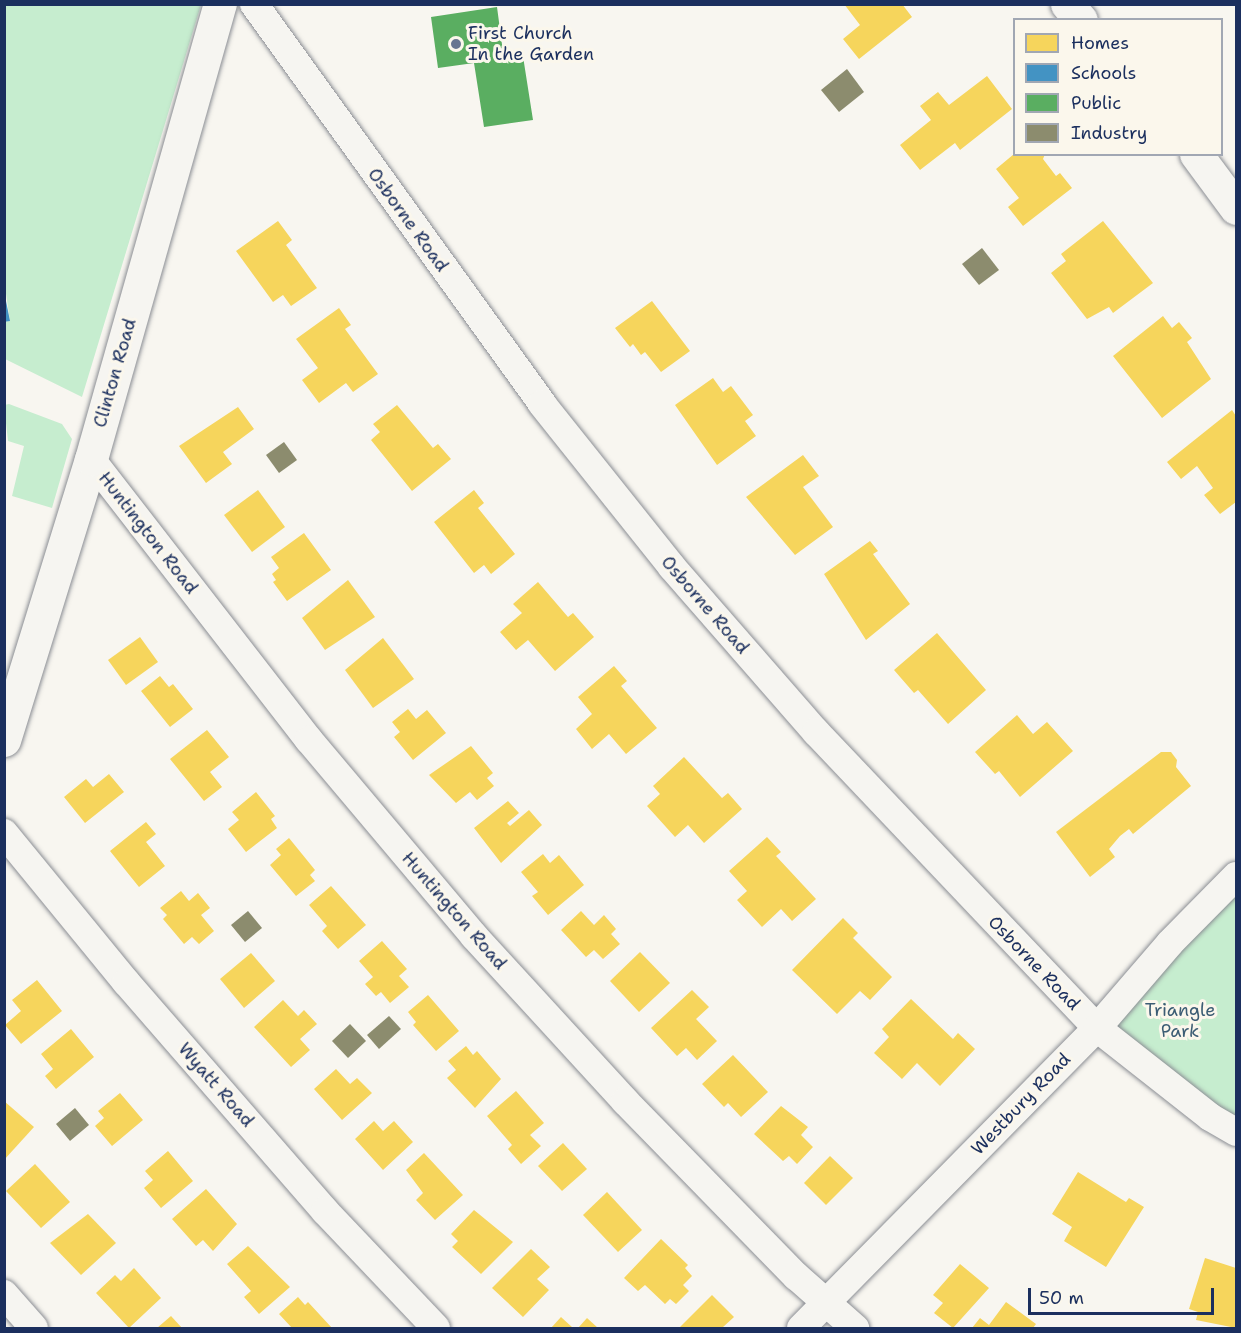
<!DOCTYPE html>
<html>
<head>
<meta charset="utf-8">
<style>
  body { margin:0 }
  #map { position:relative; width:1241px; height:1333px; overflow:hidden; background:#f8f6f0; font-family:"Shantell Sans",sans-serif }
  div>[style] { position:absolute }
  .green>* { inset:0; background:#c6edcf }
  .homes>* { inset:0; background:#f6d55c }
  .schools>* { inset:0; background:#4393c3 }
  .public>* { inset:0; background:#5aae61 }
  .industry>* { inset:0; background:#8c8c6e }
  .roads { filter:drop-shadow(0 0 2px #8b8e94) drop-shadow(0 0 2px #8b8e94) }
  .minor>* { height:28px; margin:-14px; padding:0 14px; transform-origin:14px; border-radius:14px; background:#f6f5f1 }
  .tertiary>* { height:33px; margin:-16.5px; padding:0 16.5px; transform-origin:16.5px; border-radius:16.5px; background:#f6f5f1 }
  .primary>* { height:33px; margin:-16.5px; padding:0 16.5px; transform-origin:16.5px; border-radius:16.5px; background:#f6f5f1 }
  .dots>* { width:16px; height:16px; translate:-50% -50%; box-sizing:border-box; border:3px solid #fbf7ec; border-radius:50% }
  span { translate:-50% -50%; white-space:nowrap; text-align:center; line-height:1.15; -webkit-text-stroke:6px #fbf7ec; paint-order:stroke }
  .poi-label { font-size:18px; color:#1b2f5e }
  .left { translate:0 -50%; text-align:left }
  .street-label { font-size:18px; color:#1b2f5e }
  .park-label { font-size:18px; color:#3c5d74 }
  .frame { position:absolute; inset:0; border:6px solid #1b2f5e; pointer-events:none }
  .legend { position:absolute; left:1013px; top:18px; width:210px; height:138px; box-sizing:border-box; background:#fbf7ec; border:2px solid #a1a7b3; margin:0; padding:8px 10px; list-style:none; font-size:18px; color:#1b2f5e }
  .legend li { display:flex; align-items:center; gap:12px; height:30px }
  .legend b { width:30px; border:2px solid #a1a7b3 }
  .scale { position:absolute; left:1028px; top:1288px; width:186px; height:27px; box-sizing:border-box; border:3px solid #1b2f5e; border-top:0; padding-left:8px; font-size:18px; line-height:21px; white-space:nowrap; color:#1b2f5e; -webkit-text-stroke:4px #fbf7ec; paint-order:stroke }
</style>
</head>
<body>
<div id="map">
  <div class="green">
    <div style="clip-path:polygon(5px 5px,201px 5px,82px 397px,5px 359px,5px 322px,10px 321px,4px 280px)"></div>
    <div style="clip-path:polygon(9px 404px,62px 424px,72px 439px,52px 508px,12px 496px,24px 446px,8px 441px,4px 405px)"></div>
    <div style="clip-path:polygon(1236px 876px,1236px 1132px,1097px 1028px)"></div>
  </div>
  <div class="homes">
    <div style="clip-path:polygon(844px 4px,902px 4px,912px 17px,859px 59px,843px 39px,860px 25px)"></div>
    <div style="clip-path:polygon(987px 76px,1012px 109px,960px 150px,955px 143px,920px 170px,900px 145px,931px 120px,920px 106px,938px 92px,949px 105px)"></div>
    <div style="clip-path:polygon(1014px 154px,1045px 154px,1043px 159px,1056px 176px,1060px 173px,1072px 188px,1023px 226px,1008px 207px,1019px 198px,996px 169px)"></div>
    <div style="clip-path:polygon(278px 221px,292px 240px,286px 245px,317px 288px,291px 306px,283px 295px,273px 302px,236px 251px)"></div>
    <div style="clip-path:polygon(1103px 221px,1153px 283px,1113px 313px,1109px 307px,1087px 319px,1051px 273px,1066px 261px,1061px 254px)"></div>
    <div style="clip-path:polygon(652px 301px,690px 351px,661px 372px,645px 352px,641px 355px,633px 344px,630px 347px,615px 328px)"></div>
    <div style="clip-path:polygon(339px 308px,351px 325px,345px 329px,378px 374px,353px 392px,346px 383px,319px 403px,302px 380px,318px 368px,296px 339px)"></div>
    <div style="clip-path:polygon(1163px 316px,1172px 328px,1179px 322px,1192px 338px,1187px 342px,1211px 379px,1162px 418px,1113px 356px)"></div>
    <div style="clip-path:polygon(713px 378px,723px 392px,731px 386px,753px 415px,745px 421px,756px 436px,717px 465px,675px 405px)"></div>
    <div style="clip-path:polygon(397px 405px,433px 448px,438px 444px,451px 459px,412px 491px,371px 440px,380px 432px,373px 424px)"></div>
    <div style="clip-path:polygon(238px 407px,254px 429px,223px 452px,232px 464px,206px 483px,179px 446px)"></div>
    <div style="clip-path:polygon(1232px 410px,1236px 416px,1236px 502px,1220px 514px,1204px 495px,1213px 488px,1197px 466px,1181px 479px,1167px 462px)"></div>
    <div style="clip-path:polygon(803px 455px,819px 476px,803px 487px,833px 527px,795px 555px,746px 497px)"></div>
    <div style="clip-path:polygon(258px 490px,285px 527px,252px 552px,224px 515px)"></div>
    <div style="clip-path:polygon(474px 490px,484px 503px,478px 508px,515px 554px,491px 574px,484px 565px,474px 573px,434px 522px)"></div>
    <div style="clip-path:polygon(304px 533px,331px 570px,287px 601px,273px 582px,276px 580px,272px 574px,279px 568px,271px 557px)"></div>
    <div style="clip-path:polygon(870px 541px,878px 551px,873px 554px,910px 604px,866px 640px,824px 574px)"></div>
    <div style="clip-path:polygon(348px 580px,375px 617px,325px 650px,302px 618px)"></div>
    <div style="clip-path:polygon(538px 582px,568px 617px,573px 613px,594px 637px,555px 671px,528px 640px,516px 650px,500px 632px,522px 613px,513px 604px)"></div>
    <div style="clip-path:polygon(937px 633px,986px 690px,948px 724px,918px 690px,914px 693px,894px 670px)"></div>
    <div style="clip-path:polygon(140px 637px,158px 662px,126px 685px,108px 660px)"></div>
    <div style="clip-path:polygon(383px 638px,414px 679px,373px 708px,345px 670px)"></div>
    <div style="clip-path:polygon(614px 666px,627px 681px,621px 686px,657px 728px,626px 754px,609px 734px,592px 749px,576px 729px,592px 714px,578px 697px)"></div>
    <div style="clip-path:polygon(160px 676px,169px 687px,173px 684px,193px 709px,170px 727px,141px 691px)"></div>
    <div style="clip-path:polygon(408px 709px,416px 719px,427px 710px,446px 733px,413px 760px,394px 737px,400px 732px,392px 722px)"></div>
    <div style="clip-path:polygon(1017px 715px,1033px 734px,1047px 722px,1073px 751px,1020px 797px,999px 771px,995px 774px,975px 752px)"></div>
    <div style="clip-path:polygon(207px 730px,229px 757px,210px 772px,222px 787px,204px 801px,170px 759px)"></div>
    <div style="clip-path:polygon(471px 746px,493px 773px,487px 778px,494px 786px,477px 800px,470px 792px,456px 803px,429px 775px)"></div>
    <div style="clip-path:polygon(1161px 752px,1171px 752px,1177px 760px,1176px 767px,1191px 786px,1133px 834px,1129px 829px,1120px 836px,1109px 849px,1115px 857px,1090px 877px,1056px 832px)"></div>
    <div style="clip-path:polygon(684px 757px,722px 798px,728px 793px,742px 809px,704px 843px,688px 825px,675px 837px,647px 806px,660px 794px,653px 786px)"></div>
    <div style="clip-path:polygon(109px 774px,124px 792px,85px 823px,64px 797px,86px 779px,93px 787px)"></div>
    <div style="clip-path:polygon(256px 792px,275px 816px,271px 819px,277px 828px,246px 852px,228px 829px,239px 820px,232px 812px)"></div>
    <div style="clip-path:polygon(508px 801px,519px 813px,507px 823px,510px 826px,529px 810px,542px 825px,501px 863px,474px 828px)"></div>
    <div style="clip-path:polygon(146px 822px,156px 834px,146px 842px,165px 866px,139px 887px,110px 851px)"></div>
    <div style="clip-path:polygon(767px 837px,781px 852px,776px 856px,816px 899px,792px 921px,781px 909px,762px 927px,737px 900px,747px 891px,729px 871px)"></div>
    <div style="clip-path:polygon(289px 838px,315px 870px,310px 875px,315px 881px,296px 896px,270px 865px,281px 855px,276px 849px)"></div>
    <div style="clip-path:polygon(543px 854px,550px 863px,559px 855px,584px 885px,548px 915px,532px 896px,538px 892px,521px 872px)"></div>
    <div style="clip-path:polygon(331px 886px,366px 925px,338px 949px,322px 931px,327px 926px,309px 905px)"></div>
    <div style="clip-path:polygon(181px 891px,189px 901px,198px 893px,210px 908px,201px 915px,214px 931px,199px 944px,192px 937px,184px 944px,163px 919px,167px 915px,160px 908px)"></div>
    <div style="clip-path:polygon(581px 911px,594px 925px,604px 915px,616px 929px,611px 934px,620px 944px,603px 959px,594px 950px,586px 957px,561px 930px)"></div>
    <div style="clip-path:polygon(843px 918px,858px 933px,853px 938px,892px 977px,870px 1000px,860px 991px,837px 1014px,792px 970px)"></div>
    <div style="clip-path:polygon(382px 941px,407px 969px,399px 976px,409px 987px,390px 1003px,381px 992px,376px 996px,365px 984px,373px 977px,359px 961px)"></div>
    <div style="clip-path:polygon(640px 952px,670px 983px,639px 1012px,610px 981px)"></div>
    <div style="clip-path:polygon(251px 953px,275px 981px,244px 1008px,220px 979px)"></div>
    <div style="clip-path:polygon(37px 980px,62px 1011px,21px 1044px,5px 1025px,21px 1011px,12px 1000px)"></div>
    <div style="clip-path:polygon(692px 990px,709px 1007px,696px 1019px,717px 1041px,697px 1060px,686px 1048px,677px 1056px,651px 1028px)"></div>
    <div style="clip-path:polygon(428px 995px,459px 1031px,436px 1051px,413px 1025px,416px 1022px,408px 1012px)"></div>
    <div style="clip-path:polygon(911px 999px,953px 1039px,958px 1033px,975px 1049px,940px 1086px,917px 1063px,902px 1079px,874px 1053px,889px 1037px,882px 1029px)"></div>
    <div style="clip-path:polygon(283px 1000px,298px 1016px,304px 1010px,317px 1024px,300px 1039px,310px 1050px,291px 1067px,254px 1027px)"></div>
    <div style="clip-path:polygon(71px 1029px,94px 1057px,56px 1089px,45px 1076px,53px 1069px,41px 1054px)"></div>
    <div style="clip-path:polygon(466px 1046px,473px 1055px,477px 1051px,501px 1079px,475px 1108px,447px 1078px,456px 1070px,448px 1061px)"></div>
    <div style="clip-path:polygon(733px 1055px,768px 1092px,741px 1117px,728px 1103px,724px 1107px,702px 1084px)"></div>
    <div style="clip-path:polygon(336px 1069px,350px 1084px,357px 1078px,372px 1093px,342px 1120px,314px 1089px)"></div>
    <div style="clip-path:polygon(516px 1091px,544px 1123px,530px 1135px,541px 1146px,521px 1164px,508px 1149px,512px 1145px,487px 1116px)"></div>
    <div style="clip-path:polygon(120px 1093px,143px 1120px,112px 1146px,95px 1126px,104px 1118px,98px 1111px)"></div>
    <div style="clip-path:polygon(4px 1101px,34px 1127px,4px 1160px)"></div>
    <div style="clip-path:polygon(781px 1106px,808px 1127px,801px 1135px,813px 1147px,797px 1164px,789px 1156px,783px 1161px,754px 1134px)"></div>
    <div style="clip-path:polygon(374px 1121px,383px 1131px,394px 1121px,413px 1142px,383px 1170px,355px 1139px)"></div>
    <div style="clip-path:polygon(563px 1143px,587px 1169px,562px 1191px,538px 1166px)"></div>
    <div style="clip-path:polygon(168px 1151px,193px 1181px,161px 1208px,144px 1188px,153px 1180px,145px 1171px)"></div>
    <div style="clip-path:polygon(424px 1153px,463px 1195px,435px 1220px,416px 1200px,423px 1193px,406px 1170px)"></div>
    <div style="clip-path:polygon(830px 1156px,853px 1178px,826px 1205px,804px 1183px)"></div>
    <div style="clip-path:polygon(35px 1164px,70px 1202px,41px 1228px,6px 1191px)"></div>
    <div style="clip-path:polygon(1078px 1172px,1126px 1202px,1129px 1198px,1144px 1207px,1106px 1267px,1064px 1241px,1072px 1227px,1052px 1214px)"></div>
    <div style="clip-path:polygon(206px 1189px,237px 1224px,213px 1251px,203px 1240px,196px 1246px,172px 1219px)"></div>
    <div style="clip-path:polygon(607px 1192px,642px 1230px,618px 1252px,583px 1215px)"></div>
    <div style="clip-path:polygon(474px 1210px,513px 1242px,481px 1274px,452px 1247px,458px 1241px,451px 1234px)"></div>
    <div style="clip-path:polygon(88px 1214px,116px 1243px,81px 1275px,50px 1243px)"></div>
    <div style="clip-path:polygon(661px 1239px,688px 1265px,685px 1268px,692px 1276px,683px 1285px,689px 1291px,676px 1304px,670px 1299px,665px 1304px,645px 1285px,638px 1291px,624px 1278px)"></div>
    <div style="clip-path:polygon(248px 1246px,290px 1287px,259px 1314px,244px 1297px,251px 1291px,227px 1264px)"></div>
    <div style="clip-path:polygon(531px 1249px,550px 1267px,537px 1279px,549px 1290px,523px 1317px,492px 1288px)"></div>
    <div style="clip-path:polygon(1205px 1258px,1236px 1268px,1236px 1328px,1196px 1320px,1198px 1312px,1189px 1309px)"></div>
    <div style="clip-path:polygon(960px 1264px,989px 1288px,953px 1328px,934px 1313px,943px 1303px,933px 1295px)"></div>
    <div style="clip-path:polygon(134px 1268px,161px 1298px,129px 1328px,96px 1293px,115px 1275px,121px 1281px)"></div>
    <div style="clip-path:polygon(712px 1295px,734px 1317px,722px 1328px,679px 1328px)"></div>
    <div style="clip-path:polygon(298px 1297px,305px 1305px,308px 1302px,332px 1328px,292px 1328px,279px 1314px)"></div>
    <div style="clip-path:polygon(1006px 1302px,1036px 1324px,1033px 1328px,972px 1328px,980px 1318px,989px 1325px)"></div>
    <div style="clip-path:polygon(171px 1316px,182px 1328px,157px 1328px)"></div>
    <div style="clip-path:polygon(561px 1317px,573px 1328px,551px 1328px)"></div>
    <div style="clip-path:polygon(587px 1318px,598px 1328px,578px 1328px)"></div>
  </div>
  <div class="schools">
    <div style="clip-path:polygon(4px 291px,10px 321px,4px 322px)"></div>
  </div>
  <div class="public">
    <div style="clip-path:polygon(497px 7px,503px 52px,522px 50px,533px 120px,484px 127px,474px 63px,438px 68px,431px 17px)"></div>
  </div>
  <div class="industry">
    <div style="clip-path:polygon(847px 69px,864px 92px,839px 112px,821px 90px)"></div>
    <div style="clip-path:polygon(982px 248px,999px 270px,979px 285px,962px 264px)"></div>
    <div style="clip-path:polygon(284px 442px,297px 460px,279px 473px,266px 455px)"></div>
    <div style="clip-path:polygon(248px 911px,262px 928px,245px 942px,231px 925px)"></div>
    <div style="clip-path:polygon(389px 1016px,401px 1029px,379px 1049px,367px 1035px)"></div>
    <div style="clip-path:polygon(350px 1024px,366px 1041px,348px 1058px,332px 1041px)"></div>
    <div style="clip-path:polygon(75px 1108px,89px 1125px,70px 1141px,56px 1124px)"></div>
  </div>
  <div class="roads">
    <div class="minor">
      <div style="left:254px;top:4px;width:493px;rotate:54.2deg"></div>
      <div style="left:542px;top:404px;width:208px;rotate:51.4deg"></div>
      <div style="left:672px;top:567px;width:219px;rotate:48.9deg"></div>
      <div style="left:816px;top:732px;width:408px;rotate:46.5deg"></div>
      <div style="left:1097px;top:1028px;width:144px;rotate:38.2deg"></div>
      <div style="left:1210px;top:1117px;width:30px;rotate:30deg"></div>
      <div style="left:91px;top:459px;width:356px;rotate:52.2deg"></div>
      <div style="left:309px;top:740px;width:256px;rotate:49.9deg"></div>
      <div style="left:474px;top:936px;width:224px;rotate:47.5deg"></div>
      <div style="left:625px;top:1101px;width:245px;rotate:45.7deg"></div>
      <div style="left:796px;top:1276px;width:79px;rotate:41.4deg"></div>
      <div style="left:4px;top:833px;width:193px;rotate:50.7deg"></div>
      <div style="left:126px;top:982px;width:303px;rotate:49deg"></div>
      <div style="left:325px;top:1211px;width:161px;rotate:46.5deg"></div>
      <div style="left:4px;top:1294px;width:45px;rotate:48.6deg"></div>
      <div style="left:801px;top:1328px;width:421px;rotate:-45.4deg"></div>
      <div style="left:1097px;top:1028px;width:112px;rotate:-49.3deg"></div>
      <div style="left:1170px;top:943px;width:94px;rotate:-45.4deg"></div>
    </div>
    <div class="tertiary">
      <div style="left:1067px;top:4px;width:21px;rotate:49deg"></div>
      <div style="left:1196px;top:154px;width:67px;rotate:53.5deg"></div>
    </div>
    <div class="primary">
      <div style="left:4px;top:740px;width:294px;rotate:-72.8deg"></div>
      <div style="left:91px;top:459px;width:473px;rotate:-74.2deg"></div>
    </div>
  </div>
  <div class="dots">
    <div style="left:456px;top:44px;background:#687591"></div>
  </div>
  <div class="poi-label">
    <span class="left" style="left:468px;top:44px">First Church<br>In the Garden</span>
  </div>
  <div class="street-label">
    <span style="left:408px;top:220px;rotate:54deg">Osborne Road</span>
    <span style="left:115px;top:373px;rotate:-74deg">Clinton Road</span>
    <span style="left:148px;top:533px;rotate:52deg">Huntington Road</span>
    <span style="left:705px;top:605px;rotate:49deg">Osborne Road</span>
    <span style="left:454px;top:911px;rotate:49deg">Huntington Road</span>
    <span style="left:1034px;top:963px;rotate:46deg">Osborne Road</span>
    <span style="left:216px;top:1085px;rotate:49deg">Wyatt Road</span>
    <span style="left:1021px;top:1104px;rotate:-46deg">Westbury Road</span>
  </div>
  <div class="park-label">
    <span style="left:1180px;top:1021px">Triangle<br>Park</span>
  </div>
  <div class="frame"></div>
  <ul class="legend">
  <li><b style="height:16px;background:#f6d55c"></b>Homes</li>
  <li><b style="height:16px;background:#4393c3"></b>Schools</li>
  <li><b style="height:16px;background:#5aae61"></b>Public</li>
  <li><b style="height:16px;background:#8c8c6e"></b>Industry</li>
  </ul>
  <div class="scale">50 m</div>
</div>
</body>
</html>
